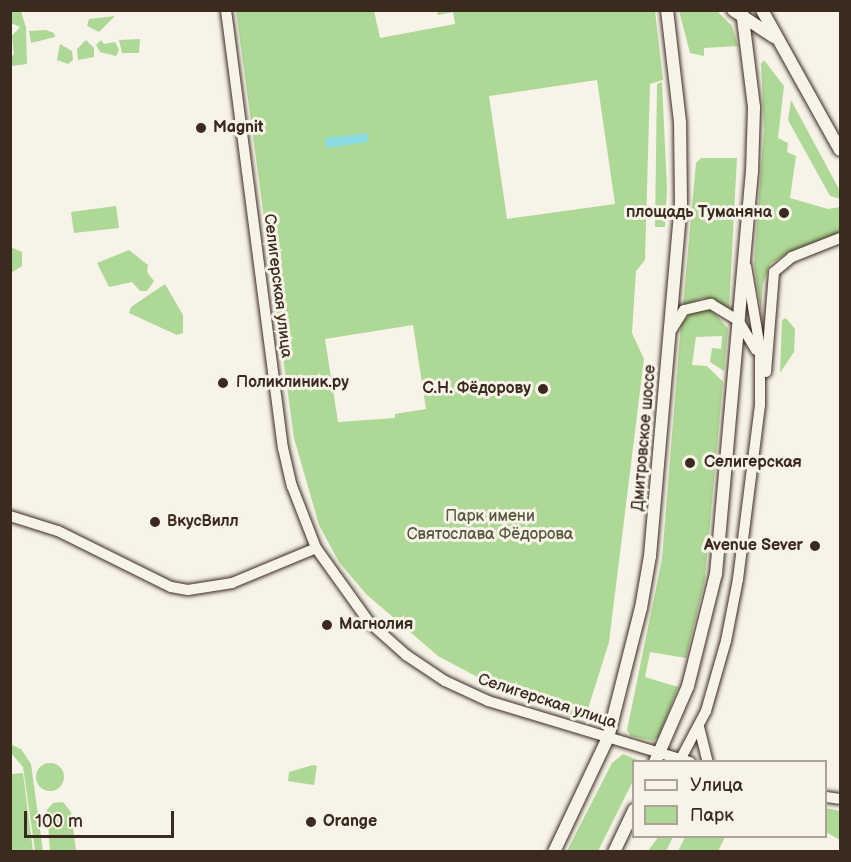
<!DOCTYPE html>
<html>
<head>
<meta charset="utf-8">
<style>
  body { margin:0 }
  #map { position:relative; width:851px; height:862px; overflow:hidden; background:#f7f3e8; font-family:"Balsamiq Sans",sans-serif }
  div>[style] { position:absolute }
  .green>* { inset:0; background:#aed895 }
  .round { border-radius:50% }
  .water>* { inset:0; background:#8bdce1 }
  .roads { filter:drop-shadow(0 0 2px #3b2a1e) drop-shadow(0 0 2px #3b2a1e) }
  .minor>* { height:10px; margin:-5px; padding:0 5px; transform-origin:5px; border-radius:5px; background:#f7f3e8 }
  .major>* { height:12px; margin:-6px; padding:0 6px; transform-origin:6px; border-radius:6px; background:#f7f3e8 }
  .dots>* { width:16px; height:16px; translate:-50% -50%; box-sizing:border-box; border:3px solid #f7f3e8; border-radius:50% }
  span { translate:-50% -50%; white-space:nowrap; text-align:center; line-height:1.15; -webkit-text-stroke:6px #f7f3e8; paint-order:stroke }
  .poi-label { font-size:16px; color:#3b2a1e; font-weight:700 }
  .left { translate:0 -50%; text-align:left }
  .right { translate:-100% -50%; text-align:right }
  .street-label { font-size:16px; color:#3b2a1e }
  .park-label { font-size:16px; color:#58563c }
  .frame { position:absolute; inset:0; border:12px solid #3b2a1e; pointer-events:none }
  .legend { position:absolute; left:632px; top:760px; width:195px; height:78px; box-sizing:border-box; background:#f7f3e8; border:2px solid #aca397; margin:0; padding:8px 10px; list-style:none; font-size:18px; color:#3b2a1e }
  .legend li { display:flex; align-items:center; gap:12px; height:30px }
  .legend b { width:30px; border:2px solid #aca397 }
  .scale { position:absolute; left:24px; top:811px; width:150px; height:27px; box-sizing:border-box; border:3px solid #3b2a1e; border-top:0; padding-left:8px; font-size:18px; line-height:21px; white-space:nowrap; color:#3b2a1e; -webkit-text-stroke:4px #f7f3e8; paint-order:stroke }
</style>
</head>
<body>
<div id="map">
  <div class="green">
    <div style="clip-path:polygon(11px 10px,21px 11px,26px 28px,27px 64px,11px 66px,11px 56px,14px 55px,12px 36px,20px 27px,11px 23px)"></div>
    <div style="clip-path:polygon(evenodd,236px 11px,374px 11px,380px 38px,455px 24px,453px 12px,438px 15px,437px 11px,655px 11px,663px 80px,650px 84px,645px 260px,636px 271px,632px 333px,644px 359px,609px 642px,586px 715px,575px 716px,513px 696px,438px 656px,366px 594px,339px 562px,319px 525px,294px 438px,236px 11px,597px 80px,615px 204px,507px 219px,489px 96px,597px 80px,236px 11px,413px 325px,426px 409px,395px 414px,395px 418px,338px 422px,325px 339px,413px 325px)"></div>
    <div style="clip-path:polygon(679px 11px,717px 11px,732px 26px,738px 46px,704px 48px,704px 56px,690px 53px)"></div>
    <div style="clip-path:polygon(115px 16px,99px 32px,87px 26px,89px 19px)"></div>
    <div style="clip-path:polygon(46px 30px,54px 33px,55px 37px,31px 43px,29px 31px)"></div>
    <div style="clip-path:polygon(140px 39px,139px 53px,122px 53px,119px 40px)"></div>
    <div style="clip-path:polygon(86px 40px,94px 48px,94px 57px,78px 60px,77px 49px)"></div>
    <div style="clip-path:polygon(101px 40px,104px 44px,115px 42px,119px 50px,116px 56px,100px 52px,96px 45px)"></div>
    <div style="clip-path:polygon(60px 44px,72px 51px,73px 60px,68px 64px,57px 60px)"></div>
    <div style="clip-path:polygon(764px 60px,784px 86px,778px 138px,788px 143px,787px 152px,796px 156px,790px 198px,828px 209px,840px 207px,840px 233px,789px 252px,770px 264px,763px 284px,761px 310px,754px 264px,764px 129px,761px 64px)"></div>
    <div style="clip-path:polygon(662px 82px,667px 189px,665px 227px,655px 227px,657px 84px)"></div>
    <div style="clip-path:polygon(791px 100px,840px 191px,840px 199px,830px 196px,788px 120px)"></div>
    <div style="clip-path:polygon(701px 158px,737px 158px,729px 308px,704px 298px,683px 305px,696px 163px)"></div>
    <div style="clip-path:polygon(116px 206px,119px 228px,74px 233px,71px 212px)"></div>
    <div style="clip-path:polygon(11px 247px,22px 252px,22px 266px,11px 273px)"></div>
    <div style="clip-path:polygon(129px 250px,148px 265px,147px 272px,154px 281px,147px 291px,140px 291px,132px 282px,109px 287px,97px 263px)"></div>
    <div style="clip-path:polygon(165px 284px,183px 315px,183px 333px,177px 335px,129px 313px,131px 307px)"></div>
    <div style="clip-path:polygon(711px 310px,728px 328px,724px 371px,710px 362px,712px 348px,721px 349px,722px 336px,696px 337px,692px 365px,707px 366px,723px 382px,705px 579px,686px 658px,650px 652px,645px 677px,678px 687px,659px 736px,653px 741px,631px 736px,627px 730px,662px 559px,681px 323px,694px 311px)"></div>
    <div style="clip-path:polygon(786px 318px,795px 329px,794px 352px,780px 373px,782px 320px)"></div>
    <div style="clip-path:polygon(10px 744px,21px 749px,31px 764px,43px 851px,35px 851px,23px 767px,11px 753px)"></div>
    <div style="clip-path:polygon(623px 754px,640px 761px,634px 762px,633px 781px,598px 851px,567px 851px,612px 763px)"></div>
    <div class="round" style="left:36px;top:763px;width:28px;height:28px"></div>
    <div style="clip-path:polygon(313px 765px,317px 766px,314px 785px,288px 781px,289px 772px)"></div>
    <div style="clip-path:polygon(23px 773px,33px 851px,11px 851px,11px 774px)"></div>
    <div style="clip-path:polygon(63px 802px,71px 812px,76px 851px,50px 851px,47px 810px,53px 803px)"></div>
    <div style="clip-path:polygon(826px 808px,840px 811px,840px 840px,826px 832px)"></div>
    <div style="clip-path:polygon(659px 836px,673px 837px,666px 851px,648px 851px)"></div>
    <div style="clip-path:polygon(685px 837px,685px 836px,725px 837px,718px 851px,678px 851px)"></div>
  </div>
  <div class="water">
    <div style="clip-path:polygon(367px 133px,369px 142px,326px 148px,325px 138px)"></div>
  </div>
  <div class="roads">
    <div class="minor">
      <div style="left:226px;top:10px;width:442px;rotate:82.6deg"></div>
      <div style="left:283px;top:448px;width:39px;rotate:77deg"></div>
      <div style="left:292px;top:486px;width:66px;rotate:68.8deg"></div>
      <div style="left:316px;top:548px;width:91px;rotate:54.4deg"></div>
      <div style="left:369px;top:622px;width:50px;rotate:41.7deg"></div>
      <div style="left:406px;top:655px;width:47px;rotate:33.7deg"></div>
      <div style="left:445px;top:681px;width:47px;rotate:24.9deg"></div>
      <div style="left:488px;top:701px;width:211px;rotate:16.8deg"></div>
      <div style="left:672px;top:329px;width:22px;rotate:-58deg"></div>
      <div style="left:684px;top:310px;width:28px;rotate:-13deg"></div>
      <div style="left:711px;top:304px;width:31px;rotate:31deg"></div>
      <div style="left:738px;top:320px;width:35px;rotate:59deg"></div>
      <div style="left:766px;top:372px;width:100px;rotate:-85.4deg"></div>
      <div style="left:774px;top:272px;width:23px;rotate:-40deg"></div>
      <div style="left:792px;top:257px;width:52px;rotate:-21.6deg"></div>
      <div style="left:10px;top:516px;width:50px;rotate:17.4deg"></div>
      <div style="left:58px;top:531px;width:126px;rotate:26.4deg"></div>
      <div style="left:171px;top:587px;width:17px;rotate:10deg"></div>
      <div style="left:188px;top:590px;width:45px;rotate:-9deg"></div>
      <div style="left:232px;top:583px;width:91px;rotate:-22.6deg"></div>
      <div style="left:699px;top:727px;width:36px;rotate:76deg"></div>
      <div style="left:679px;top:762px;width:58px;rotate:-62.1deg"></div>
      <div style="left:706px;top:711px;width:73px;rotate:-74.1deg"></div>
      <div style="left:726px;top:641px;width:63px;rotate:-79deg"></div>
      <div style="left:738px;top:579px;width:175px;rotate:-82.8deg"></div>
      <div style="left:760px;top:405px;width:57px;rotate:-90deg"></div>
      <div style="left:760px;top:348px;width:83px;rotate:-99.7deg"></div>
      <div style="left:826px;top:797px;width:14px;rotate:8deg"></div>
    </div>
    <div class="major">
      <div style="left:733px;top:10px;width:49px;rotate:33.4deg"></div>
      <div style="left:762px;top:10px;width:160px;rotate:60.9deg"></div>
      <div style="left:655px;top:762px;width:83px;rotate:-66.5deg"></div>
      <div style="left:688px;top:686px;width:115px;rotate:-76deg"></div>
      <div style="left:716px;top:574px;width:404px;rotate:-84.9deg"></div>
      <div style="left:752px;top:172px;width:65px;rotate:-88.2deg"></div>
      <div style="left:754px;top:107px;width:98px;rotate:-97.1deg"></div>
      <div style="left:554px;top:852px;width:126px;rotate:-64.7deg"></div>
      <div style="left:608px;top:738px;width:134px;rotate:-75.8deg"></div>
      <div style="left:641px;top:608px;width:53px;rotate:-80.2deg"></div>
      <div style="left:650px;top:556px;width:354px;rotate:-85deg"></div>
      <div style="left:681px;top:203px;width:81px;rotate:-90.7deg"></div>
      <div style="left:680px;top:122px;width:113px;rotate:-96.6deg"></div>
      <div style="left:614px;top:852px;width:47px;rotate:-64.5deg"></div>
    </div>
  </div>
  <div class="dots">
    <div style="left:201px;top:128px;background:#3b2a1e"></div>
    <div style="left:784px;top:213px;background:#3b2a1e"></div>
    <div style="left:223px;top:383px;background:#3b2a1e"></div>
    <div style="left:543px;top:389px;background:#3b2a1e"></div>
    <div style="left:690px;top:463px;background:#3b2a1e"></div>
    <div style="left:155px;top:522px;background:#3b2a1e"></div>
    <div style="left:815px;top:546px;background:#3b2a1e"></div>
    <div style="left:327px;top:625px;background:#3b2a1e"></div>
    <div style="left:311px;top:822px;background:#3b2a1e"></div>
  </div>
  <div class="poi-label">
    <span class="left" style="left:213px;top:128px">Magnit</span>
    <span class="right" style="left:772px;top:213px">площадь Туманяна</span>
    <span class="left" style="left:236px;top:383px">Поликлиник.ру</span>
    <span class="right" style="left:531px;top:389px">С.Н. Фёдорову</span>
    <span class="left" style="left:704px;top:463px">Селигерская</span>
    <span class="left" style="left:167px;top:522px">ВкусВилл</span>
    <span class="right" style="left:803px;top:546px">Avenue Sever</span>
    <span class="left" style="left:339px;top:625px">Магнолия</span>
    <span class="left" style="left:323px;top:822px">Orange</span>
  </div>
  <div class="street-label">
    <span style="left:277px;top:286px;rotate:83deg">Селигерская улица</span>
    <span style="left:645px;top:438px;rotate:-85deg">Дмитровское шоссе</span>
    <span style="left:547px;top:702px;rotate:18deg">Селигерская улица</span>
  </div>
  <div class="park-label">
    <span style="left:490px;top:526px">Парк имени<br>Святослава Фёдорова</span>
  </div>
  <div class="frame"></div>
  <ul class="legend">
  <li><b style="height:8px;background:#f7f3e8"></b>Улица</li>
  <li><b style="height:16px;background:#aed895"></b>Парк</li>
  </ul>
  <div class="scale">100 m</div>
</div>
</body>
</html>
